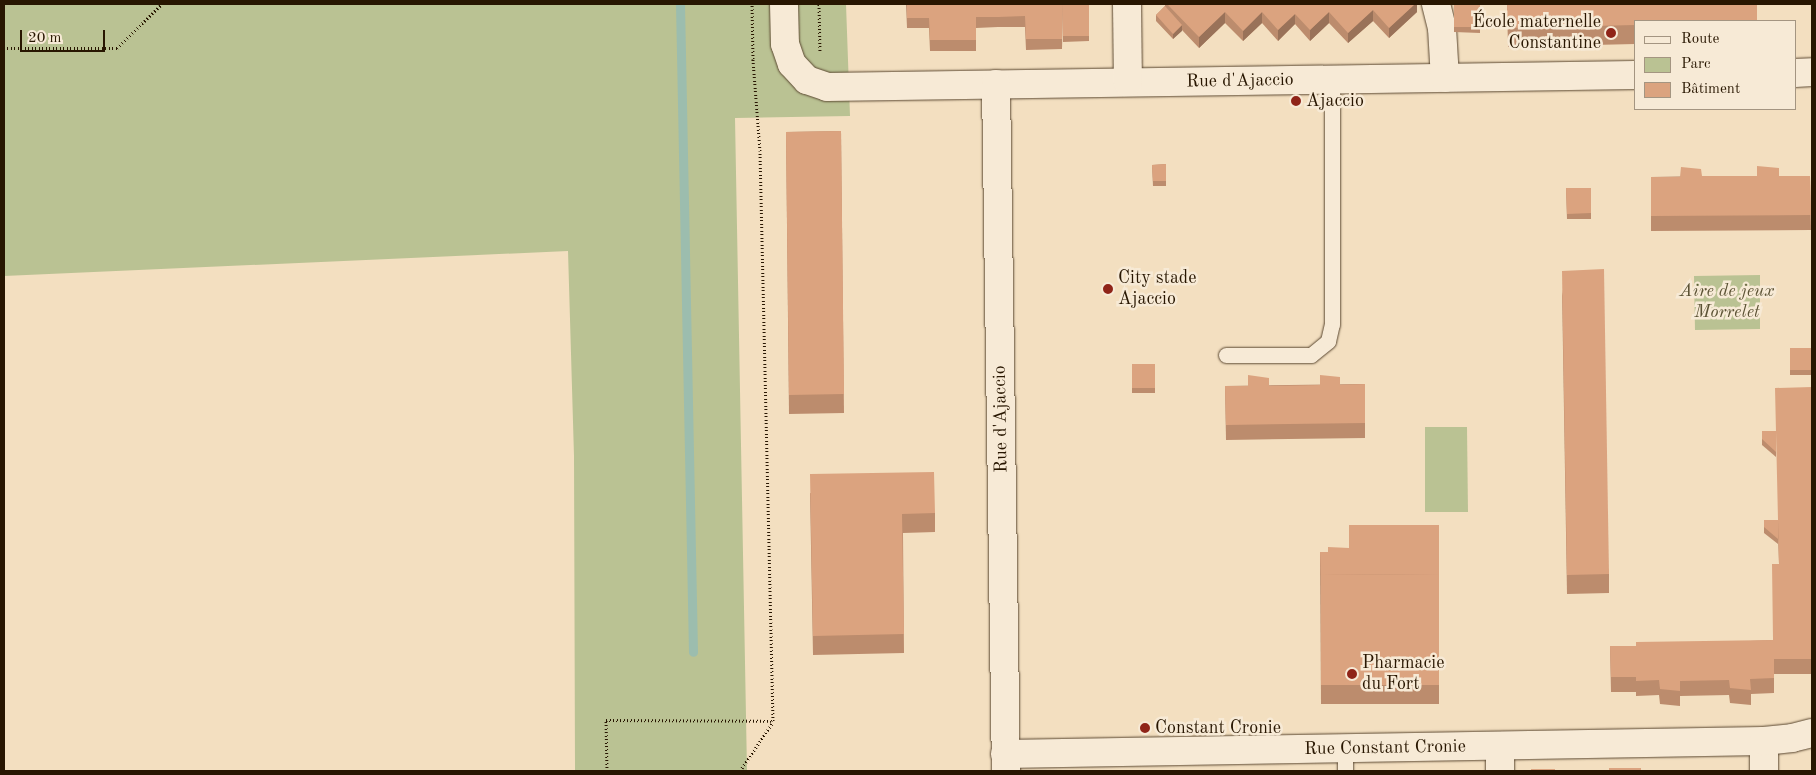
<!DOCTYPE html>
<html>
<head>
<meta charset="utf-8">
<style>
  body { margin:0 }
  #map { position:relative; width:1816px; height:775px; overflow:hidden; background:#f3dfc0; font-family:"Old Standard TT",serif }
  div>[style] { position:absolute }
  .green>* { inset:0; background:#bac293 }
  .stream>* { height:9px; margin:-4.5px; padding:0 4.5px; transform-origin:4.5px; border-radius:4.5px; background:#9cbdae }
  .path>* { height:3px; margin-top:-1.5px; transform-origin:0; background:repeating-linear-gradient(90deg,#281601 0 1px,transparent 0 3.5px) }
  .roads { filter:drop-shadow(0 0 1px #5b4831) drop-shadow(0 0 1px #5b4831) }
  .lane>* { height:15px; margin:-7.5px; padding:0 7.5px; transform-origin:7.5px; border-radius:7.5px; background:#f7ead6 }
  .street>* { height:28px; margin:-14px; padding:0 14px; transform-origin:14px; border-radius:14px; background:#f7ead6 }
  .wall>* { inset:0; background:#bc8c6d }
  .shaded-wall>* { inset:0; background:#997259 }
  .building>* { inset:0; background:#dba37f }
  .dots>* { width:14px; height:14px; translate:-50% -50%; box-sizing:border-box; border:2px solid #f7ead6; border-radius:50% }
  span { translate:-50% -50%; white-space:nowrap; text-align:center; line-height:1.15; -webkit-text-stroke:5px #f7ead6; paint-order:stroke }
  .poi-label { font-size:18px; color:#281601 }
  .right { translate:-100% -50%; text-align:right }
  .left { translate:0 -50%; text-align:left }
  .street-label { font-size:18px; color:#281601 }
  .park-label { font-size:18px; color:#5b5234; font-style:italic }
  .frame { position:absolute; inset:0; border:5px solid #281601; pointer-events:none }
  .legend { position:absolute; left:1634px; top:20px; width:162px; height:90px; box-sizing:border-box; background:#f7ead6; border:1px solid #a49581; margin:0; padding:6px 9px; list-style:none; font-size:15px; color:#281601 }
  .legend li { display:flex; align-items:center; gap:10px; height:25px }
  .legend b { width:25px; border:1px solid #a49581 }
  .scale { position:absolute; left:20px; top:30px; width:85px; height:22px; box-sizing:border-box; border:2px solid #281601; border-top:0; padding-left:6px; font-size:15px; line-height:18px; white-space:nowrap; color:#281601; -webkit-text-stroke:4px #f7ead6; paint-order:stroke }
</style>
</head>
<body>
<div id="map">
  <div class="green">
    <div style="clip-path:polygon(4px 4px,846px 4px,850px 116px,735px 118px,747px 771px,575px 771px,574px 456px,568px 251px,4px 276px)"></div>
    <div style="clip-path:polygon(1760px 275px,1760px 329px,1695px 330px,1694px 276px)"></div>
    <div style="clip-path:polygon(1425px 427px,1467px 427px,1468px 512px,1425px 512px)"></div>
  </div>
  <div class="stream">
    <div style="left:680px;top:4px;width:648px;rotate:88.85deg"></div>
  </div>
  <div class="path">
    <div style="left:819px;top:4px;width:48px;rotate:88.8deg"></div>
    <div style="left:4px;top:48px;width:113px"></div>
    <div style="left:117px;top:48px;width:63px;rotate:-44.4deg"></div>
    <div style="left:607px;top:771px;width:51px;rotate:-91.1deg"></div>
    <div style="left:606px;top:720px;width:167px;rotate:0.3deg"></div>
    <div style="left:773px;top:721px;width:570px;rotate:-91.31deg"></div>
    <div style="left:760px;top:151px;width:92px;rotate:-94.4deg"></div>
    <div style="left:753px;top:59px;width:55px;rotate:-91deg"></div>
    <div style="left:740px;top:771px;width:59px;rotate:-56deg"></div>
  </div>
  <div class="roads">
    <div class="lane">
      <div style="left:1226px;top:355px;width:85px"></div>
      <div style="left:1311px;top:355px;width:22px;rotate:-39deg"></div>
      <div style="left:1328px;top:341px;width:17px;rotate:-77deg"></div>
      <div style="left:1332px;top:324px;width:245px;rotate:-90deg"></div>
      <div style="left:1345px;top:748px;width:23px;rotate:90deg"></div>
    </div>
    <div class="street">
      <div style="left:784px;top:4px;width:40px;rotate:88.6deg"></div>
      <div style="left:785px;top:44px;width:21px;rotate:71deg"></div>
      <div style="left:792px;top:64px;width:22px;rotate:47deg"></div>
      <div style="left:807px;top:80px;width:21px;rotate:19deg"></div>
      <div style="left:827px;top:87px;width:808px;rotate:-0.85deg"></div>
      <div style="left:1127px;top:4px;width:78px;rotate:89.3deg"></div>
      <div style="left:1436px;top:4px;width:25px;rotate:76deg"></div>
      <div style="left:1442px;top:28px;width:50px;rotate:86.6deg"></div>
      <div style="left:1795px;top:73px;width:17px;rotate:-3deg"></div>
      <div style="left:996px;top:84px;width:687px;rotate:89.17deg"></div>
      <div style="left:1764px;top:741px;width:30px;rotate:90deg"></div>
      <div style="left:1005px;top:754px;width:759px;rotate:-0.98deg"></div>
      <div style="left:1764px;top:741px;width:28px;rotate:-6deg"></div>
      <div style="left:1792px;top:738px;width:21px;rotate:-14deg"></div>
      <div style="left:1500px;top:771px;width:25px;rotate:-90deg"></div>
    </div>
  </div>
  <div class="wall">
    <div style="clip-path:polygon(906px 4px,1063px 4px,1062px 49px,1026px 50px,1025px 27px,998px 27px,976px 28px,976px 51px,930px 51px,929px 28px,907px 28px)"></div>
    <div style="clip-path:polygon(1063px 4px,1089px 4px,1089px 41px,1063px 42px)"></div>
    <div style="clip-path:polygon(1165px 4px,1417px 4px,1417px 12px,1389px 38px,1373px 21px,1348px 43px,1329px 23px,1310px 41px,1295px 24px,1278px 41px,1262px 23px,1243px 41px,1225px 23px,1199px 48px,1182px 30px,1173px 39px,1156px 21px,1156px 15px,1165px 6px)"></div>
    <div style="clip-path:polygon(1454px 4px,1480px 4px,1480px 33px,1454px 32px)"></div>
    <div style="clip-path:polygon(1507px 4px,1757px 4px,1635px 21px,1635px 44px,1508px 47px)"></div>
    <div style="clip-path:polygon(841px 131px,844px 413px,789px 414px,786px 132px)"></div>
    <div style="clip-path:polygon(1166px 164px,1166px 186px,1153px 186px,1152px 165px)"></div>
    <div style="clip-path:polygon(1702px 176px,1810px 176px,1811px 230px,1651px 231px,1651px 177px)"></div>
    <div style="clip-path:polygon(1566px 188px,1591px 188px,1591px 219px,1567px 219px)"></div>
    <div style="clip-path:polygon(1562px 290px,1609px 574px,1609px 593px,1567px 594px)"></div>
    <div style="clip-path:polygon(1790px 348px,1811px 348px,1812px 375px,1790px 375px)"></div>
    <div style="clip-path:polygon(1132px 364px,1155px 364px,1155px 393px,1132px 393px)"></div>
    <div style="clip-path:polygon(1365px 384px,1365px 438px,1226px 440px,1225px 386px)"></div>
    <div style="clip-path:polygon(1812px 387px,1812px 674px,1774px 674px,1774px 693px,1751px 694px,1751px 705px,1730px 703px,1729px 695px,1680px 696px,1680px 706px,1660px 704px,1659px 695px,1636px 696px,1636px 692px,1611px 692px,1610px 646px,1636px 646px,1773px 640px,1779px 564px,1778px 537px,1778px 544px,1764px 533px,1764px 527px,1778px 520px)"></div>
    <div style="clip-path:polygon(1762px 431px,1776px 431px,1776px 457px,1762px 445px)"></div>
    <div style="clip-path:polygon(810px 493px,935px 513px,935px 532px,903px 533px,904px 653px,813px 655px)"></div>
    <div style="clip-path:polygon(1320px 552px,1439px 574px,1439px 704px,1321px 704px)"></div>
  </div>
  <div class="shaded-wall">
    <div style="clip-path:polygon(1415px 4px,1417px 4px,1417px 12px,1389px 38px,1389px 28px)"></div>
    <div style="clip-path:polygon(1373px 10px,1373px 21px,1348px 43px,1348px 33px)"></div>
    <div style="clip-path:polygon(1225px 12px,1225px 23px,1199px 48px,1199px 37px)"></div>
    <div style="clip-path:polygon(1262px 12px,1262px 23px,1243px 41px,1243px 31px)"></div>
    <div style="clip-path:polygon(1329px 12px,1329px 23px,1310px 41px,1310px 30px)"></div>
    <div style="clip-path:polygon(1295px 14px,1295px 24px,1278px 41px,1278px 30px)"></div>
    <div style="clip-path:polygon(1182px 25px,1182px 31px,1173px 39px,1173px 34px)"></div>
  </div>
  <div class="building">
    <div style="clip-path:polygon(907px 4px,1063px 4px,1062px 39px,1026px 39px,1025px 16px,998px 17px,976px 17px,976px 40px,930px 40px,929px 18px,907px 18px)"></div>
    <div style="clip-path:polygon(1063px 4px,1089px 4px,1089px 36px,1063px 36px)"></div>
    <div style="clip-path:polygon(1167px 4px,1415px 4px,1389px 28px,1373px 10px,1348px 33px,1329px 12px,1310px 30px,1295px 14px,1278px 30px,1262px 12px,1243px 31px,1225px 12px,1199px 37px)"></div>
    <div style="clip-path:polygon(1454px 4px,1480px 4px,1480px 27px,1454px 27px)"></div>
    <div style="clip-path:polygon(1507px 4px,1757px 4px,1757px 21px,1635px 21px,1635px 25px,1508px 28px)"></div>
    <div style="clip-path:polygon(1165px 6px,1182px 25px,1173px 34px,1156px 15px)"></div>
    <div style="clip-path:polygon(841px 131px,844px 394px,789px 395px,786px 132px)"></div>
    <div style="clip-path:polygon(1166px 164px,1166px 181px,1153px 181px,1152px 165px)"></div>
    <div style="clip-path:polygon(1757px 166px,1779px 168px,1779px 176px,1810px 176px,1811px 215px,1651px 216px,1651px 177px,1680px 177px,1681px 167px,1701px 169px,1702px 176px,1757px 176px)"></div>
    <div style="clip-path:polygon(1566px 188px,1591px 188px,1591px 213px,1567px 214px)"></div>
    <div style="clip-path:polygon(1604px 269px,1609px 574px,1567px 575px,1562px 271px)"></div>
    <div style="clip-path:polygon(1790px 348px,1811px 348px,1812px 370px,1790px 370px)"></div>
    <div style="clip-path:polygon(1132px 364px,1155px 364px,1155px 388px,1132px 388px)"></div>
    <div style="clip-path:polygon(1248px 375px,1269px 378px,1269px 386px,1320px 385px,1320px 375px,1340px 377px,1340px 385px,1365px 384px,1365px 423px,1226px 425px,1225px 386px,1248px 386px)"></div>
    <div style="clip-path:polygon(1812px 387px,1812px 659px,1774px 659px,1774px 678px,1750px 679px,1751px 690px,1730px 688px,1729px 680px,1680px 681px,1680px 691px,1660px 689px,1659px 680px,1636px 681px,1636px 677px,1611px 677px,1610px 646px,1636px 646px,1636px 642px,1773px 640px,1772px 564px,1779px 564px,1775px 388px)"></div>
    <div style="clip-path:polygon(1762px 431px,1776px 431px,1776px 452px,1762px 439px)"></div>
    <div style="clip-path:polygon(934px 472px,935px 513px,902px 514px,904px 634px,813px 636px,810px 474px)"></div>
    <div style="clip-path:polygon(1764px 520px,1778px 520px,1778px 539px,1764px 527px)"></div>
    <div style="clip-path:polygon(1349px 525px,1439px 525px,1439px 574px,1321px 575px,1321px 578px,1320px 552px,1349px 552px)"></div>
    <div style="clip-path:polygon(1328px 547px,1349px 548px,1349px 552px,1328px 552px)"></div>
    <div style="clip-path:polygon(1439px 574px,1439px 685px,1321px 685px,1321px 575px)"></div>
    <div style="clip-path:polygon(1609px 768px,1641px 768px,1641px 771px,1609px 771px)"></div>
    <div style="clip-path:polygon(1531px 769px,1555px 769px,1555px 771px,1531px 771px)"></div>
  </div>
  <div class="dots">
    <div style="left:1611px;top:33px;background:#8f2418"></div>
    <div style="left:1296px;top:101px;background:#8f2418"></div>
    <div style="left:1108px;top:289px;background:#8f2418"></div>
    <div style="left:1352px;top:674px;background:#8f2418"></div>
    <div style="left:1145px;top:728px;background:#8f2418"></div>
  </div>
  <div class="poi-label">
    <span class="right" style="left:1601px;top:33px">École maternelle<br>Constantine</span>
    <span class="left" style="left:1306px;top:101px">Ajaccio</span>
    <span class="left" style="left:1118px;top:289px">City stade<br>Ajaccio</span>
    <span class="left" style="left:1362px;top:674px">Pharmacie<br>du Fort</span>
    <span class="left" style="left:1155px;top:728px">Constant Cronie</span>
  </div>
  <div class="street-label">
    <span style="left:1240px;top:81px;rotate:-1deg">Rue d'Ajaccio</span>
    <span style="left:1001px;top:419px;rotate:-91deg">Rue d'Ajaccio</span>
    <span style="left:1385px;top:748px;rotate:-1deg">Rue Constant Cronie</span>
  </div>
  <div class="park-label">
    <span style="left:1727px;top:302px">Aire de jeux<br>Morrelet</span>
  </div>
  <div class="frame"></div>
  <ul class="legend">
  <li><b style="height:6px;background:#f7ead6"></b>Route</li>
  <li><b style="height:14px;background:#bac293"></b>Parc</li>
  <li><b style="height:14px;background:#dba37f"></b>Bâtiment</li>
  </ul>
  <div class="scale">20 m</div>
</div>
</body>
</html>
